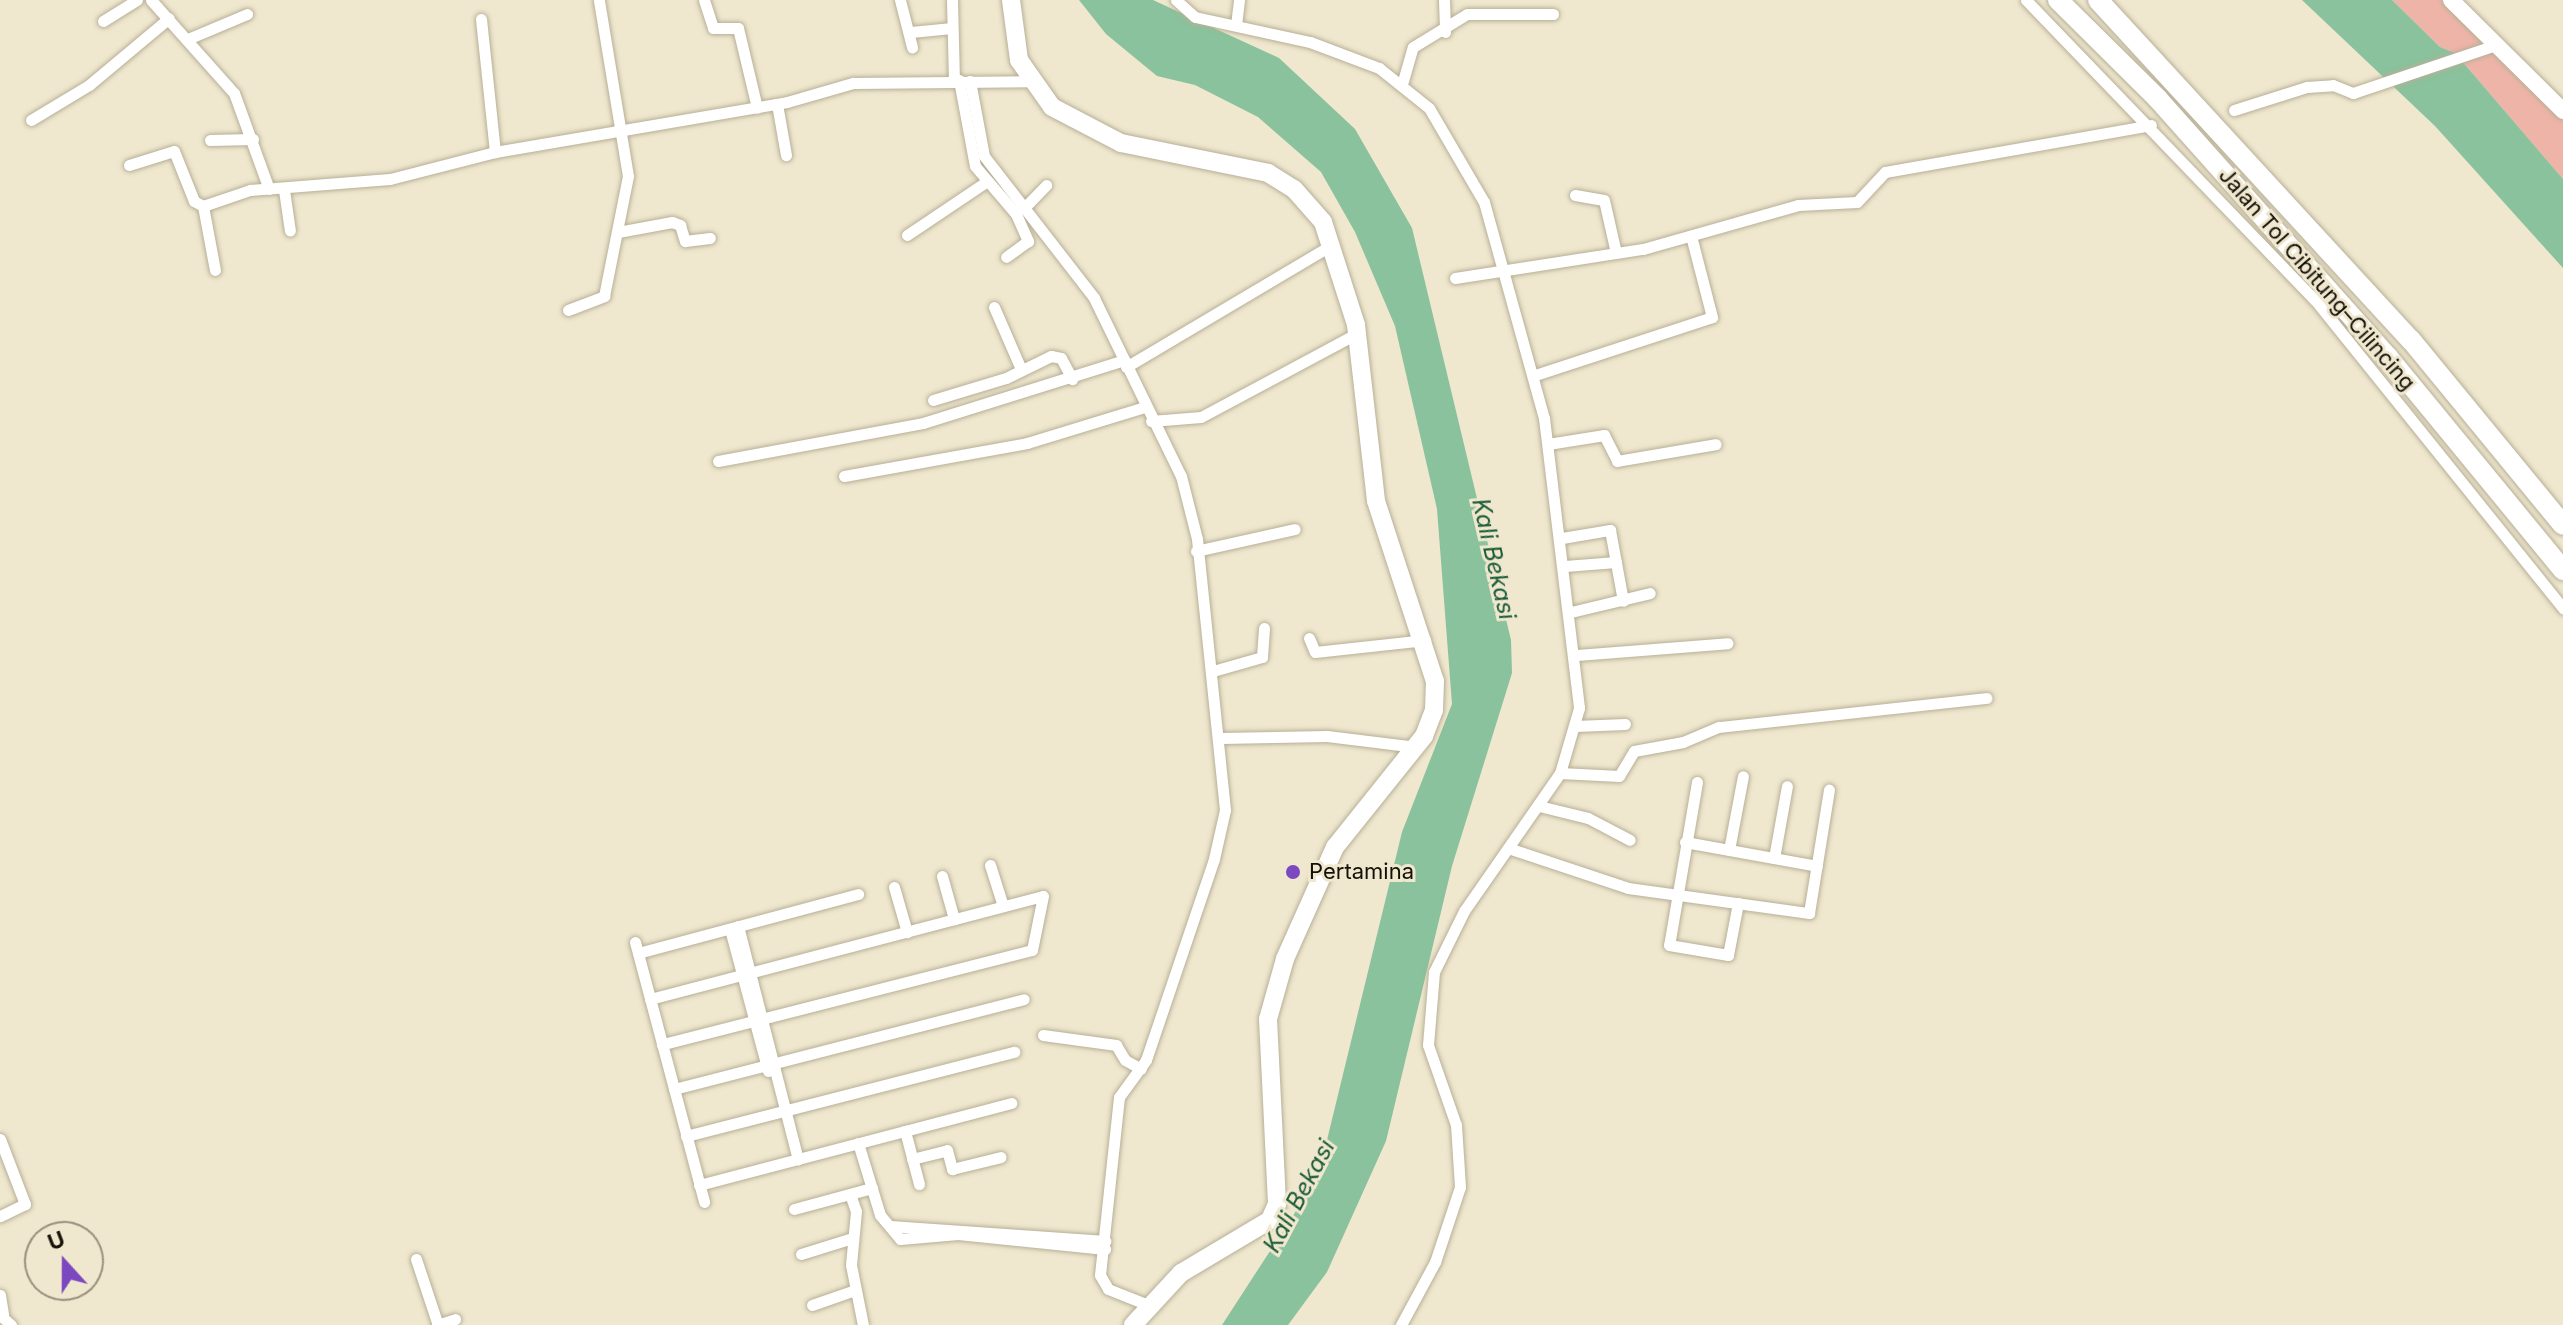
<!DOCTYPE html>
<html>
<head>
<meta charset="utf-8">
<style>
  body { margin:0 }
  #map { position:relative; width:2563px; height:1325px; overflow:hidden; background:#efe7ce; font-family:Inter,sans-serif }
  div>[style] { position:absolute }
  .green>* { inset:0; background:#eeb4a8 }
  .water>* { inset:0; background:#89c29c }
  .roads { filter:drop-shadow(0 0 2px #b7af97) drop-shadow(0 0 2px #b7af97) }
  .street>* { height:11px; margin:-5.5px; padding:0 5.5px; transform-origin:5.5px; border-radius:5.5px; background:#fff }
  .secondary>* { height:16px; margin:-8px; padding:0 8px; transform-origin:8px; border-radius:8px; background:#fff }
  .primary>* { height:18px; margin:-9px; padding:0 9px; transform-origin:9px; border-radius:9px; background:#fff }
  .highway>* { height:20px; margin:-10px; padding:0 10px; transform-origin:10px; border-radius:10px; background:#fff }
  .dots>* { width:22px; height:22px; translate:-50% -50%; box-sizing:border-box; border:4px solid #efe7ce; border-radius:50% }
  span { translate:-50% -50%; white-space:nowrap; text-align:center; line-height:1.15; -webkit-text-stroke:6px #efe7ce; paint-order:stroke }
  .street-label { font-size:22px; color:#121007 }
  .poi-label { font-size:22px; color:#121007 }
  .left { translate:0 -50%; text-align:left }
  .water-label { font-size:24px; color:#1d5d39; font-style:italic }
  .north { position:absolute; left:24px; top:1221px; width:80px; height:80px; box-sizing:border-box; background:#efe7ce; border:2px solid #97917e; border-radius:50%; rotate:339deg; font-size:22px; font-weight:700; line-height:32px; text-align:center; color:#121007 }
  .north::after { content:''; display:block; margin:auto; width:28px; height:36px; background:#7c48c0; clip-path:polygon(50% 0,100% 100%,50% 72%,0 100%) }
</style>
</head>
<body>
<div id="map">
  <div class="green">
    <div style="clip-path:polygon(2392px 0,2442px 0,2563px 119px,2563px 179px,2455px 53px,2440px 47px)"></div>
  </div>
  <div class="water">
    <div style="clip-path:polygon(1079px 0,1153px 0,1279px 58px,1355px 129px,1412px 228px,1511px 640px,1512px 673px,1452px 866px,1386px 1141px,1327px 1272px,1288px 1325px,1222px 1325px,1318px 1177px,1402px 832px,1452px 704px,1437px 509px,1395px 326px,1355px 232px,1321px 172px,1258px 117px,1195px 85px,1157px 76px,1106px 34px)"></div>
    <div style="clip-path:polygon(2302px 0,2392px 0,2440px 47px,2455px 53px,2563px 179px,2563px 268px,2435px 126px)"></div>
  </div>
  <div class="roads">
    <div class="street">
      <div style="left:151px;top:0;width:125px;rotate:48.3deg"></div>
      <div style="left:234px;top:93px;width:102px;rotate:70deg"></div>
      <div style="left:704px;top:0;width:29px;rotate:72deg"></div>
      <div style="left:713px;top:28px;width:25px"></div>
      <div style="left:738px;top:28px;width:82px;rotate:76.6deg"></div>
      <div style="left:900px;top:0;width:49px;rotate:75.7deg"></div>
      <div style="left:952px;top:0;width:80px;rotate:88.6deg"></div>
      <div style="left:1176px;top:0;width:25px;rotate:42deg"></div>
      <div style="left:1195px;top:17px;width:118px;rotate:12.3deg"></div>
      <div style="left:1310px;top:42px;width:74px;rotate:20.6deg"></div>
      <div style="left:1379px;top:68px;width:64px;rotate:38.7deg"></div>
      <div style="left:1429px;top:108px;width:109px;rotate:59.7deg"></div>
      <div style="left:1484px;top:202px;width:224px;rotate:74.5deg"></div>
      <div style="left:1544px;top:418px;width:292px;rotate:83.1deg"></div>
      <div style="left:1579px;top:708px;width:68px;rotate:106.3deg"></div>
      <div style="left:1560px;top:773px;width:168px;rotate:124.8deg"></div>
      <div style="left:1464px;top:911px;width:68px;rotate:116.2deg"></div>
      <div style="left:1434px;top:972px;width:73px;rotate:94.7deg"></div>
      <div style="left:1428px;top:1045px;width:85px;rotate:70.7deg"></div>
      <div style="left:1456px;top:1125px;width:62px;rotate:86.3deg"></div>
      <div style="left:1460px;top:1187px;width:79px;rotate:108.4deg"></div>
      <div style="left:1435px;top:1262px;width:72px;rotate:118.4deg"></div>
      <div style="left:1444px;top:0;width:32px;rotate:88deg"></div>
      <div style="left:2026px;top:0;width:424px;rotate:46.1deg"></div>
      <div style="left:2320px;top:306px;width:388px;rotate:51.2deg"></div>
      <div style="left:481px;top:19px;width:134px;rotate:84deg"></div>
      <div style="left:103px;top:21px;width:40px;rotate:-32deg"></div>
      <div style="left:1236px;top:25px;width:25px;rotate:-83deg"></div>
      <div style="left:911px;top:32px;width:41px;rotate:-5.6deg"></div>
      <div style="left:190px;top:38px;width:62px;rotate:-22.8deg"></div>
      <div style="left:959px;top:80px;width:87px;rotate:79.5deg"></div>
      <div style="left:975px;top:166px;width:63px;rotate:49.5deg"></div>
      <div style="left:1016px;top:214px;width:30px;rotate:66deg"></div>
      <div style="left:1028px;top:241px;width:27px;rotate:144deg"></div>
      <div style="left:970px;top:81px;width:76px;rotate:79.4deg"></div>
      <div style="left:984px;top:156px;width:180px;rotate:52.2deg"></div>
      <div style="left:1094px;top:298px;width:198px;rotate:64deg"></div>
      <div style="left:1181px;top:476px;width:65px;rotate:75.7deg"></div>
      <div style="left:1197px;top:539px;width:272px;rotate:84.1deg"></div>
      <div style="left:1225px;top:810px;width:50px;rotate:102.7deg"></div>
      <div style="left:1214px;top:859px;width:212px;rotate:108.7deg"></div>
      <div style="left:1146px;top:1060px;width:46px;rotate:126.1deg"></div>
      <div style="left:1119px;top:1097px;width:179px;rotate:96.1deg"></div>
      <div style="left:1100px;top:1275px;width:16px;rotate:60deg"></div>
      <div style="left:1108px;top:1289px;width:43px;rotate:21.8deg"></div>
      <div style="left:1403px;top:81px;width:35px;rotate:-74deg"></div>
      <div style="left:1413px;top:47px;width:63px;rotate:-31.4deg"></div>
      <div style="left:1467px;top:14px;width:86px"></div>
      <div style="left:777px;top:104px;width:52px;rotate:80deg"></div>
      <div style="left:2234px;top:110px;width:77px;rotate:-17.5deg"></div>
      <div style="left:2307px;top:87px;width:26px;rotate:-4deg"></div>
      <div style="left:2333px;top:85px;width:22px;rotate:22deg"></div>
      <div style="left:2353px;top:93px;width:145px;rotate:-18.6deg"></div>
      <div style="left:31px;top:120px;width:68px;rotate:-31.1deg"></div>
      <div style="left:89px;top:85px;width:104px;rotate:-39.9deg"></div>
      <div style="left:210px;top:140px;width:43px;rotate:-1.3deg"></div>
      <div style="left:129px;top:165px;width:47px;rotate:-17.3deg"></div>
      <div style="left:174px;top:151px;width:54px;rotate:68.2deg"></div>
      <div style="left:194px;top:201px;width:10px;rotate:29deg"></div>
      <div style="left:203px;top:206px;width:50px;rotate:-18.8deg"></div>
      <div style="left:250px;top:190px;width:140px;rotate:-4.5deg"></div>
      <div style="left:390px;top:179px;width:108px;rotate:-14.4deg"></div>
      <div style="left:495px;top:152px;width:296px;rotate:-9.7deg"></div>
      <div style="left:787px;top:102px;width:69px;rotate:-16.1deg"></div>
      <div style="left:853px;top:83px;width:177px;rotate:-0.6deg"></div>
      <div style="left:284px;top:190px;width:41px;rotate:81.7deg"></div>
      <div style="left:1575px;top:195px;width:29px;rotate:10deg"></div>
      <div style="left:1604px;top:200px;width:54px;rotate:77.2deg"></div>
      <div style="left:203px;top:206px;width:65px;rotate:79.4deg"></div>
      <div style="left:1024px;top:208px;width:32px;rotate:-46deg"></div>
      <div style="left:618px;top:232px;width:55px;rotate:-10.5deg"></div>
      <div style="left:672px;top:222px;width:9px;rotate:21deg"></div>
      <div style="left:680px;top:225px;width:17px;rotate:73deg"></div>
      <div style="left:685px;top:241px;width:25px;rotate:-7deg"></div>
      <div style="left:907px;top:235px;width:95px;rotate:-33.9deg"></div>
      <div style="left:1455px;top:278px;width:190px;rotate:-8.8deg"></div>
      <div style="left:1643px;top:249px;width:161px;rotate:-15.8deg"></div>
      <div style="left:1798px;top:205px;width:59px;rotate:-2.9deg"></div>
      <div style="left:1857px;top:202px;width:41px;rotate:-47deg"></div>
      <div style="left:1885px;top:172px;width:270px;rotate:-10deg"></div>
      <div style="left:994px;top:307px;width:68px;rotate:66.5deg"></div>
      <div style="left:568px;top:310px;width:39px;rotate:-21deg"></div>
      <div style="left:604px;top:296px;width:122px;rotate:-78.7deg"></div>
      <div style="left:628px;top:176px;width:178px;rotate:-99.4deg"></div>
      <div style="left:1126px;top:367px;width:241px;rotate:-30.7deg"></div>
      <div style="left:1535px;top:375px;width:186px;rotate:-18.1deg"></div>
      <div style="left:1712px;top:317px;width:84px;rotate:-104.5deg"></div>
      <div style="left:933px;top:400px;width:76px;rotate:-16.8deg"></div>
      <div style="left:1006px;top:378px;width:50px;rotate:-26.1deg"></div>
      <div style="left:1051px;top:356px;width:10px;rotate:11deg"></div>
      <div style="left:1061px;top:358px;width:24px;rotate:62deg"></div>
      <div style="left:1151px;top:421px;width:50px;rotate:-4.6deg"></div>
      <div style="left:1201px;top:417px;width:176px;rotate:-28.2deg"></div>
      <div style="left:1548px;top:444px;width:57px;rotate:-9.1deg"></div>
      <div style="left:1604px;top:435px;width:29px;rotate:63deg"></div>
      <div style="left:1617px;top:461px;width:100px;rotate:-9.7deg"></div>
      <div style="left:718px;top:461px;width:208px;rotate:-10.5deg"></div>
      <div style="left:923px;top:423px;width:211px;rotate:-17.4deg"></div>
      <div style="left:844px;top:476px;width:186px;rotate:-10.2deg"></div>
      <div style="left:1027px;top:443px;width:123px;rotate:-17deg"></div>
      <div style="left:1562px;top:538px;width:49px;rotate:-9.5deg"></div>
      <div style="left:1610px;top:530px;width:72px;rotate:79.6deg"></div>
      <div style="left:1196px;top:551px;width:101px;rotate:-12.5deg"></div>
      <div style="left:1565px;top:566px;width:51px;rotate:-4.5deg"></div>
      <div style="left:1571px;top:612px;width:81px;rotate:-13.5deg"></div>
      <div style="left:1309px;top:638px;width:15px;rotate:67deg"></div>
      <div style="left:1315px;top:652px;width:111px;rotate:-6.2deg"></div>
      <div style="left:1577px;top:655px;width:151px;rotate:-4.5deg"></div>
      <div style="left:1213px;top:671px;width:51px;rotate:-15.9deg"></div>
      <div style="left:1262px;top:657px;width:29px;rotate:-86deg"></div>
      <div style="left:1575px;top:726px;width:50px;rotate:-2.3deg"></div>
      <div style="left:1221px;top:738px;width:106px;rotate:-1.1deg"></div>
      <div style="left:1327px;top:736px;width:90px;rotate:7deg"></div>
      <div style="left:1560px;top:773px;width:59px;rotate:2.9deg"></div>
      <div style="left:1619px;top:776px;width:29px;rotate:-59deg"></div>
      <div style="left:1634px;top:751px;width:50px;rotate:-10.4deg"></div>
      <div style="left:1683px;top:742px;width:39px;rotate:-23deg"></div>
      <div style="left:1719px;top:727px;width:269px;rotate:-6.2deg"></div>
      <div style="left:1697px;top:782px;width:165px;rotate:99.7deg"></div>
      <div style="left:1669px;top:945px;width:60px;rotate:9.6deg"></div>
      <div style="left:1728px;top:955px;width:53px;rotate:-79.1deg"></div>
      <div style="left:1539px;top:806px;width:50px;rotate:13.8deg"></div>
      <div style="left:1588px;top:818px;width:47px;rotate:27.6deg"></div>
      <div style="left:1685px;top:842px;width:134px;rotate:10.3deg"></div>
      <div style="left:1508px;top:848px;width:126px;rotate:18.4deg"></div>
      <div style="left:1628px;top:888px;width:183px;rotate:7.9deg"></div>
      <div style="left:1809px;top:913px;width:125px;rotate:-80.8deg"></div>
      <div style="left:1729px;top:850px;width:75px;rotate:-79.3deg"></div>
      <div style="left:1774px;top:858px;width:73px;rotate:-79.8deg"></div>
      <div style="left:990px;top:865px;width:43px;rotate:72.4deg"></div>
      <div style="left:942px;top:876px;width:45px;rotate:74.4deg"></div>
      <div style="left:894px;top:887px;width:47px;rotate:73.9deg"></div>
      <div style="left:738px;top:926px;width:241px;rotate:75.6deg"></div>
      <div style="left:730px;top:929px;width:147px;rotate:75deg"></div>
      <div style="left:635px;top:942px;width:269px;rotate:75.1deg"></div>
      <div style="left:638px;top:953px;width:228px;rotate:-15deg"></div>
      <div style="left:650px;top:999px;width:406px;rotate:-14.7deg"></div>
      <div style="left:1043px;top:896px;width:55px;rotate:101.5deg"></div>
      <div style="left:1032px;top:950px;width:382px;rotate:165.7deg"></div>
      <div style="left:1043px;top:1035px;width:74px;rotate:7.8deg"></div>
      <div style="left:1116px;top:1045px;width:17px;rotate:59deg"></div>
      <div style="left:1125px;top:1060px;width:18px;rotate:29deg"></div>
      <div style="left:674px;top:1089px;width:361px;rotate:-14.4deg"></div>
      <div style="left:905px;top:1131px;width:55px;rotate:75.2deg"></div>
      <div style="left:686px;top:1136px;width:339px;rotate:-14.4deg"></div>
      <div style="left:0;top:1139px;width:70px;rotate:69deg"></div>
      <div style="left:25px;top:1204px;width:28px;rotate:154deg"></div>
      <div style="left:858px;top:1143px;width:75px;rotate:73deg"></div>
      <div style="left:880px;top:1215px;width:31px;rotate:50deg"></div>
      <div style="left:900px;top:1239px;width:58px;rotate:-4.9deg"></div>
      <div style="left:958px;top:1234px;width:148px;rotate:5.8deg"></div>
      <div style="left:912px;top:1159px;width:36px;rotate:-14deg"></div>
      <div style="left:947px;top:1150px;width:20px;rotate:75deg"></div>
      <div style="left:952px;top:1169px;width:50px;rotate:-13.8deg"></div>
      <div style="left:699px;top:1185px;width:323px;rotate:-14.7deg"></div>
      <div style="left:850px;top:1194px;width:18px;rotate:71deg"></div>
      <div style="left:856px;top:1211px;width:54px;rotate:95.3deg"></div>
      <div style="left:851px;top:1265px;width:61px;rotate:78.7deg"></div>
      <div style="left:794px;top:1209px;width:81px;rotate:-15.1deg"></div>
      <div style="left:890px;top:1226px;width:216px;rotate:4deg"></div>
      <div style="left:801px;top:1254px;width:53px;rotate:-17.4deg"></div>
      <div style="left:416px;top:1259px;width:70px;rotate:71.6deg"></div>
      <div style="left:0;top:1295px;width:20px;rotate:81deg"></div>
      <div style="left:812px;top:1305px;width:46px;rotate:-19.2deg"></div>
      <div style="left:0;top:1315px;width:15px;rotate:42deg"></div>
      <div style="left:437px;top:1325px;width:19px;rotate:-18deg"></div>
    </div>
    <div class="secondary">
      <div style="left:2451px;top:0;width:158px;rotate:44.7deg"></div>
    </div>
    <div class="primary">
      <div style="left:1011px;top:0;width:61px;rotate:82.4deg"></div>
      <div style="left:1019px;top:60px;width:57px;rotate:54.9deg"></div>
      <div style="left:1052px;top:107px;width:78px;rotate:27.6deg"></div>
      <div style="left:1121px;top:143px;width:150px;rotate:11.5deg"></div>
      <div style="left:1268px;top:173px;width:31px;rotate:32deg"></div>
      <div style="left:1294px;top:189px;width:44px;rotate:48.7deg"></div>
      <div style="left:1323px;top:222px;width:108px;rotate:72.2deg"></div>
      <div style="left:1356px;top:325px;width:177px;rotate:83.5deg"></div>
      <div style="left:1376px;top:501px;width:189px;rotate:71.9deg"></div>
      <div style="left:1435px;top:681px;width:29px;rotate:92deg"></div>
      <div style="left:1434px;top:710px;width:28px;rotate:111deg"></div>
      <div style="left:1424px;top:736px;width:142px;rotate:128.7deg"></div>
      <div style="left:1335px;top:847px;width:123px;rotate:114.1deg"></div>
      <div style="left:1285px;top:959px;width:62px;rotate:105.8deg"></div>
      <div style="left:1268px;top:1019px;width:185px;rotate:87.2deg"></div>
      <div style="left:1277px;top:1204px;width:17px;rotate:114deg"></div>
      <div style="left:1270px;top:1220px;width:104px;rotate:149.2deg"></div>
      <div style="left:1181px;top:1273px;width:71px;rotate:132.7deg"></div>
    </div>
    <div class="highway">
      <div style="left:2058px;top:0;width:141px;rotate:44.7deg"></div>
      <div style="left:2158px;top:99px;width:346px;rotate:48.3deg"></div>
      <div style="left:2388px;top:357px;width:276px;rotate:50.6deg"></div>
      <div style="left:2098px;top:0;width:462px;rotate:47.4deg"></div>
      <div style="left:2411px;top:340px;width:239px;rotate:50.6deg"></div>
    </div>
  </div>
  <div class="dots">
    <div style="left:1293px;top:872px;background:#7c48c0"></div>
  </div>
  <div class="street-label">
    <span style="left:2317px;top:279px;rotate:49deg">Jalan Tol Cibitung–Cilincing</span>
  </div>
  <div class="poi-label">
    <span class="left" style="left:1309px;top:872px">Pertamina</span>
  </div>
  <div class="water-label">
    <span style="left:1494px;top:559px;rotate:77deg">Kali Bekasi</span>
    <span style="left:1299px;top:1196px;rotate:-62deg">Kali Bekasi</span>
  </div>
  <div class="north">U</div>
</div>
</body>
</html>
